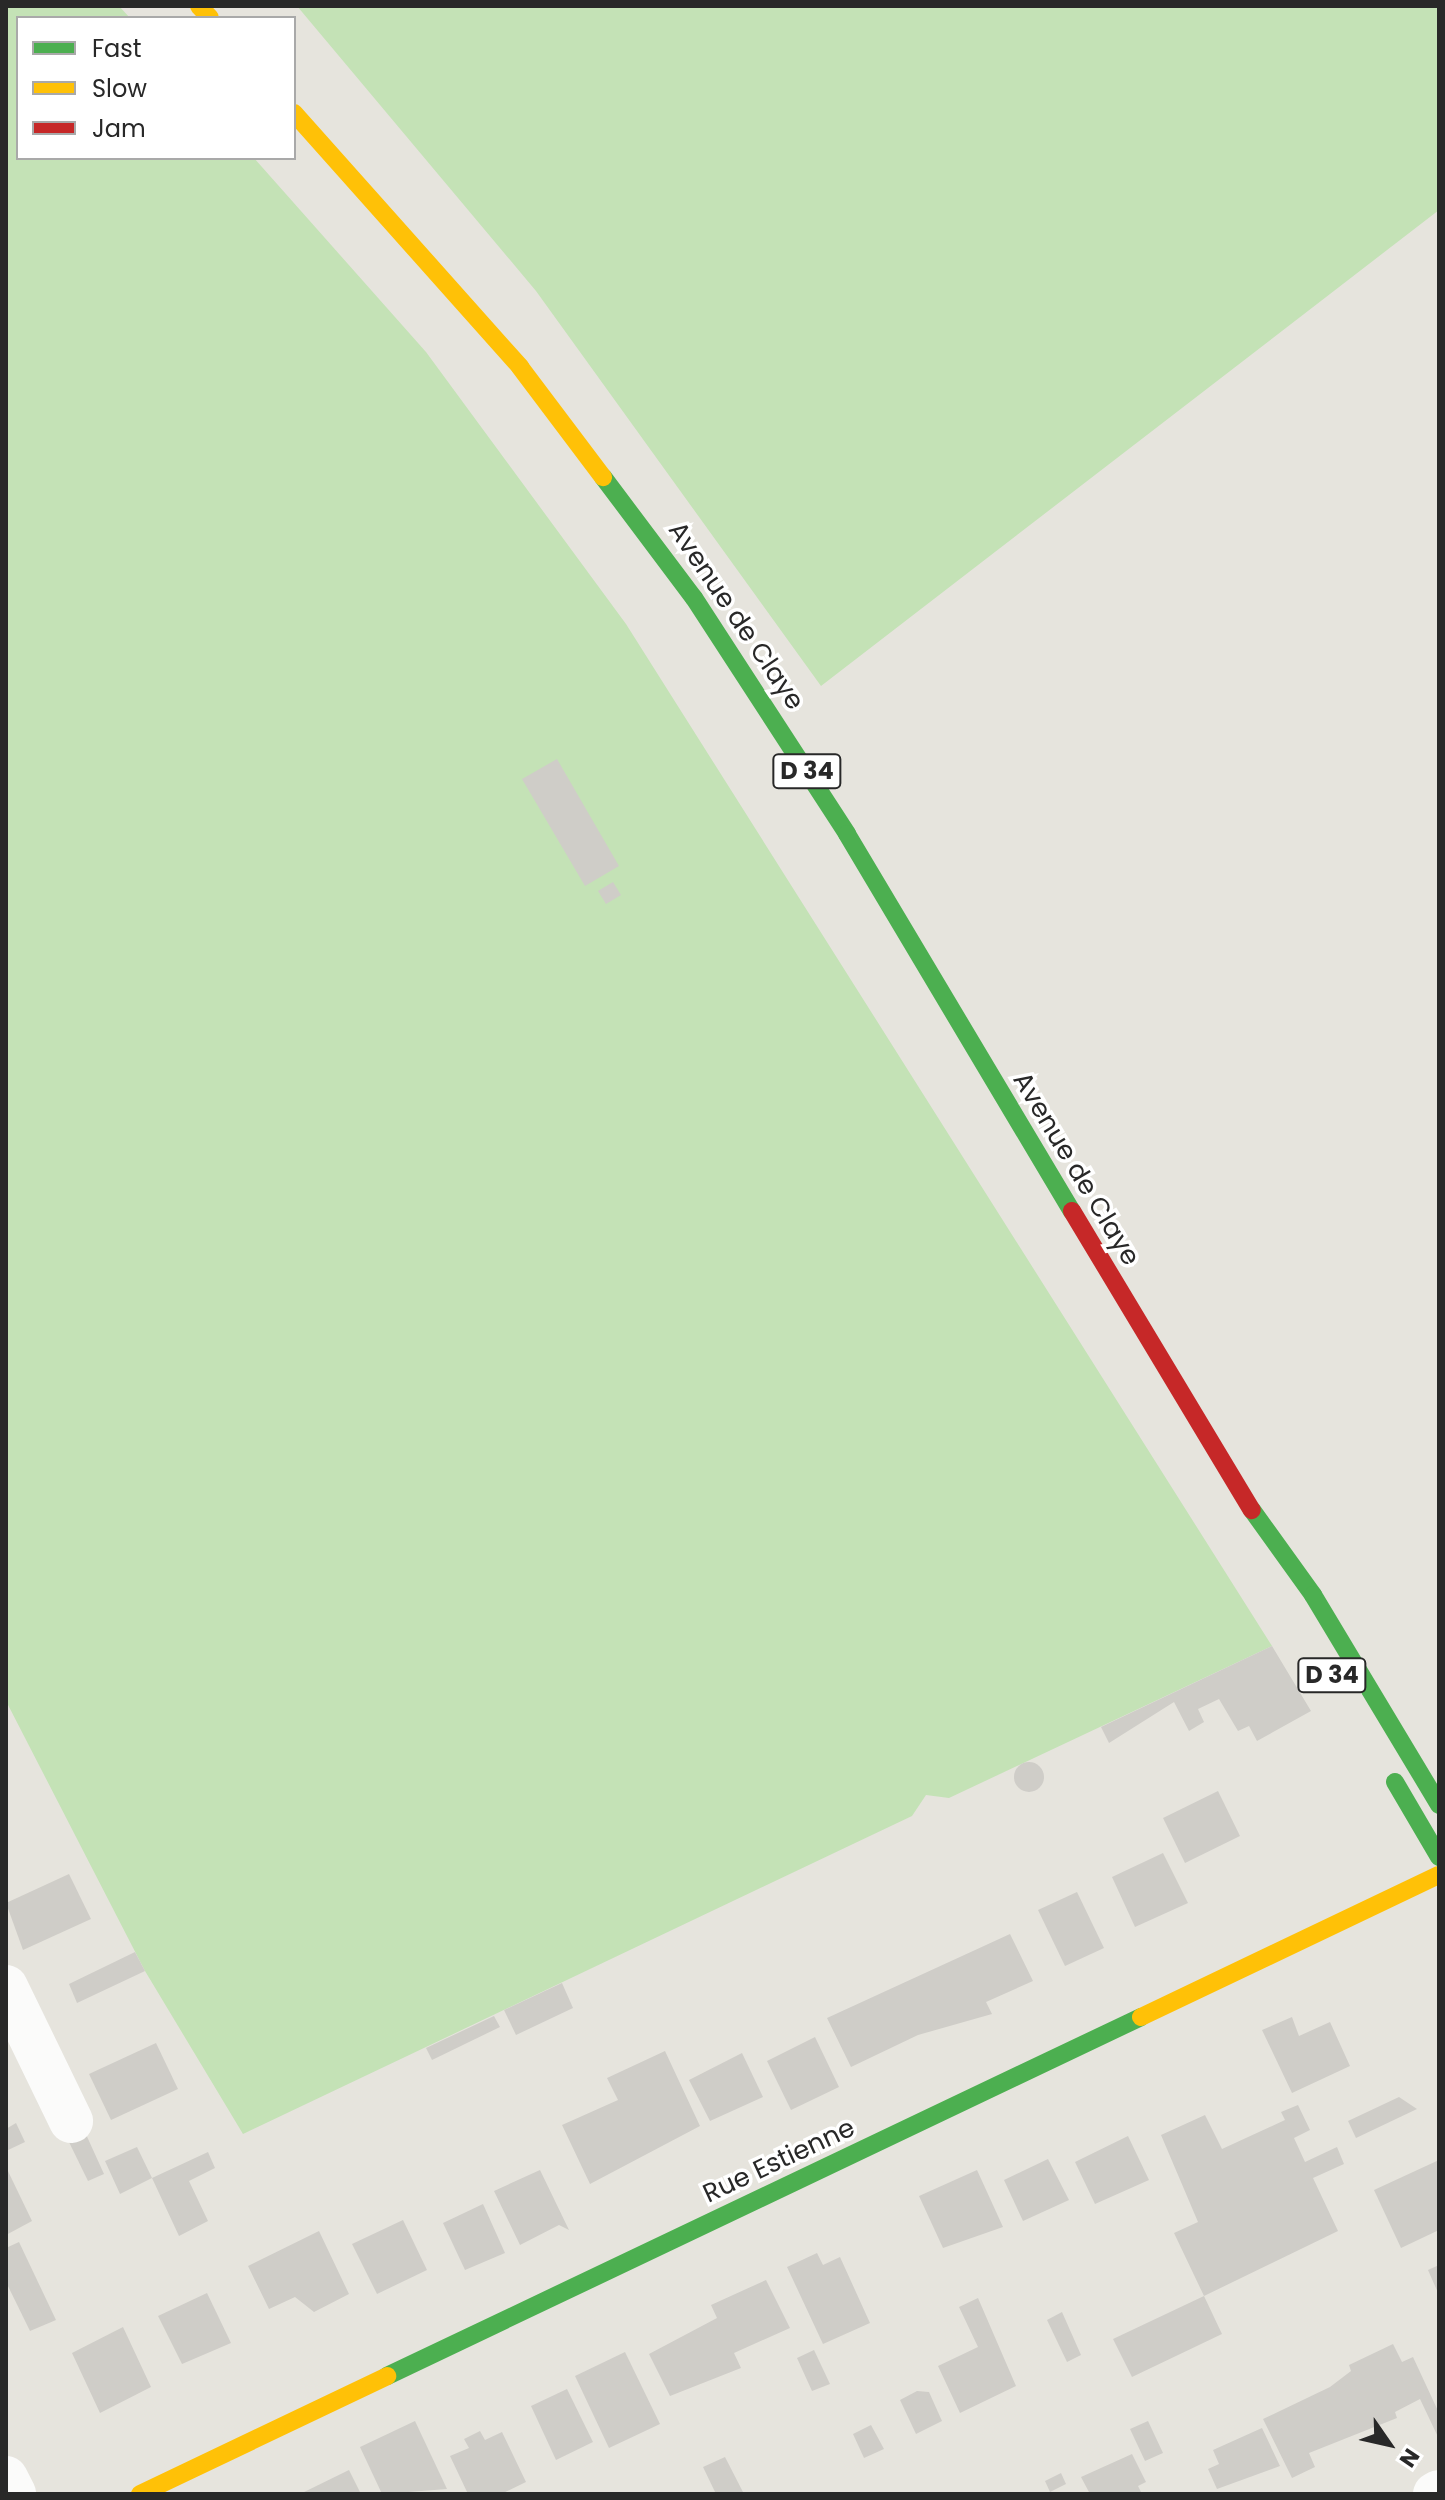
<!DOCTYPE html>
<html>
<head>
<meta charset="utf-8">
<style>
  body { margin:0 }
  #map { position:relative; width:1445px; height:2500px; overflow:hidden; background:#e6e4dd; font-family:Poppins,sans-serif }
  div>[style] { position:absolute }
  .green>* { inset:0; background:#c4e2b6 }
  .building>* { inset:0; background:#cfcdc8 }
  .round { border-radius:50% }
  .street>* { height:44px; margin:-22px; padding:0 22px; transform-origin:22px; border-radius:22px; background:#fbfbfa }
  .fast>* { height:18px; margin:-9px; padding:0 9px; transform-origin:9px; border-radius:9px; background:#4caf50 }
  .slow>* { height:18px; margin:-9px; padding:0 9px; transform-origin:9px; border-radius:9px; background:#ffc107 }
  .jam>* { height:18px; margin:-9px; padding:0 9px; transform-origin:9px; border-radius:9px; background:#c62828 }
  span { translate:-50% -50%; white-space:nowrap; text-align:center; line-height:1.15; -webkit-text-stroke:7px #fff; paint-order:stroke }
  .shield-label span { padding:2px 6px; background:#fff; border:2px solid; border-radius:6px; -webkit-text-stroke-width:0 }
  .shield-label { font-size:24px; color:#282828; font-weight:700 }
  .street-label { font-size:26px; color:#282828 }
  .frame { position:absolute; inset:0; border:8px solid #282828; pointer-events:none }
  .legend { position:absolute; left:16px; top:16px; width:280px; height:144px; box-sizing:border-box; background:#fff; border:2px solid #a9a9a9; margin:0; padding:10px 14px; list-style:none; font-size:24px; color:#282828 }
  .legend li { display:flex; align-items:center; gap:16px; height:40px }
  .legend b { width:40px; border:2px solid #a9a9a9 }
  .north { position:absolute; left:1349px; top:2404px; width:80px; height:80px; -webkit-text-stroke:6px #fff; paint-order:stroke; rotate:124deg; font-size:22px; font-weight:700; line-height:32px; text-align:center; color:#282828 }
  .north::after { content:''; display:block; margin:auto; width:28px; height:36px; background:#282828; clip-path:polygon(50% 0,100% 100%,50% 72%,0 100%) }
</style>
</head>
<body>
<div id="map">
  <div class="green">
    <div style="clip-path:polygon(6px 6px,119px 6px,130px 18px,18px 18px,18px 158px,254px 158px,426px 352px,626px 624px,1272px 1646px,949px 1798px,926px 1795px,912px 1816px,243px 2134px,145px 1971px,6px 1701px)"></div>
    <div style="clip-path:polygon(297px 6px,1439px 6px,1439px 210px,821px 686px,536px 291px)"></div>
  </div>
  <div class="building">
    <div style="clip-path:polygon(557px 759px,619px 866px,585px 886px,522px 779px)"></div>
    <div style="clip-path:polygon(613px 882px,621px 895px,606px 904px,598px 891px)"></div>
    <div style="clip-path:polygon(1272px 1646px,1311px 1711px,1257px 1741px,1249px 1726px,1238px 1731px,1219px 1699px,1198px 1709px,1204px 1722px,1189px 1731px,1174px 1702px,1109px 1743px,1101px 1727px)"></div>
    <div class="round" style="left:1014px;top:1762px;width:30px;height:30px"></div>
    <div style="clip-path:polygon(1218px 1791px,1240px 1836px,1185px 1863px,1163px 1818px)"></div>
    <div style="clip-path:polygon(1163px 1853px,1188px 1903px,1135px 1927px,1112px 1877px)"></div>
    <div style="clip-path:polygon(69px 1874px,91px 1919px,23px 1950px,6px 1903px)"></div>
    <div style="clip-path:polygon(1077px 1892px,1104px 1948px,1065px 1966px,1038px 1910px)"></div>
    <div style="clip-path:polygon(1010px 1934px,1033px 1981px,986px 2002px,992px 2014px,918px 2035px,851px 2067px,827px 2018px)"></div>
    <div style="clip-path:polygon(135px 1952px,145px 1971px,77px 2003px,69px 1984px)"></div>
    <div style="clip-path:polygon(562px 1983px,573px 2008px,516px 2035px,504px 2010px)"></div>
    <div style="clip-path:polygon(494px 2016px,500px 2027px,432px 2060px,426px 2048px)"></div>
    <div style="clip-path:polygon(1292px 2017px,1299px 2036px,1330px 2022px,1350px 2066px,1292px 2093px,1262px 2030px)"></div>
    <div style="clip-path:polygon(815px 2037px,839px 2087px,791px 2110px,767px 2061px)"></div>
    <div style="clip-path:polygon(156px 2043px,178px 2089px,111px 2120px,89px 2074px)"></div>
    <div style="clip-path:polygon(665px 2051px,700px 2126px,590px 2184px,562px 2125px,618px 2100px,607px 2078px)"></div>
    <div style="clip-path:polygon(742px 2053px,763px 2097px,710px 2121px,689px 2080px)"></div>
    <div style="clip-path:polygon(1399px 2097px,1417px 2109px,1356px 2138px,1348px 2121px)"></div>
    <div style="clip-path:polygon(1298px 2105px,1310px 2130px,1294px 2138px,1305px 2162px,1337px 2147px,1344px 2164px,1313px 2178px,1338px 2231px,1204px 2296px,1222px 2334px,1132px 2377px,1113px 2339px,1204px 2296px,1174px 2233px,1198px 2222px,1161px 2135px,1205px 2115px,1222px 2149px,1285px 2120px,1281px 2112px)"></div>
    <div style="clip-path:polygon(16px 2123px,25px 2142px,6px 2151px,6px 2129px)"></div>
    <div style="clip-path:polygon(84px 2130px,104px 2174px,88px 2181px,67px 2138px)"></div>
    <div style="clip-path:polygon(1128px 2136px,1149px 2180px,1095px 2204px,1075px 2162px)"></div>
    <div style="clip-path:polygon(137px 2147px,152px 2178px,120px 2194px,105px 2161px)"></div>
    <div style="clip-path:polygon(208px 2152px,215px 2168px,189px 2181px,208px 2221px,179px 2236px,152px 2178px)"></div>
    <div style="clip-path:polygon(1048px 2159px,1069px 2200px,1023px 2221px,1004px 2180px)"></div>
    <div style="clip-path:polygon(1439px 2160px,1439px 2230px,1401px 2248px,1374px 2190px)"></div>
    <div style="clip-path:polygon(6px 2167px,32px 2221px,6px 2235px)"></div>
    <div style="clip-path:polygon(540px 2170px,569px 2230px,559px 2225px,520px 2245px,494px 2191px)"></div>
    <div style="clip-path:polygon(977px 2170px,1003px 2227px,943px 2248px,919px 2196px)"></div>
    <div style="clip-path:polygon(483px 2204px,505px 2253px,465px 2270px,443px 2223px)"></div>
    <div style="clip-path:polygon(403px 2220px,427px 2270px,377px 2294px,352px 2244px)"></div>
    <div style="clip-path:polygon(319px 2231px,349px 2294px,314px 2312px,295px 2297px,269px 2309px,248px 2266px)"></div>
    <div style="clip-path:polygon(19px 2242px,56px 2320px,30px 2331px,6px 2282px,6px 2248px)"></div>
    <div style="clip-path:polygon(817px 2253px,823px 2265px,840px 2257px,870px 2323px,823px 2344px,787px 2267px)"></div>
    <div style="clip-path:polygon(1439px 2265px,1439px 2295px,1428px 2270px)"></div>
    <div style="clip-path:polygon(766px 2280px,790px 2328px,734px 2353px,741px 2368px,670px 2396px,649px 2354px,717px 2318px,711px 2305px)"></div>
    <div style="clip-path:polygon(207px 2293px,231px 2343px,182px 2364px,158px 2316px)"></div>
    <div style="clip-path:polygon(978px 2298px,1016px 2386px,960px 2413px,938px 2366px,978px 2347px,959px 2307px)"></div>
    <div style="clip-path:polygon(1062px 2312px,1081px 2355px,1067px 2362px,1047px 2320px)"></div>
    <div style="clip-path:polygon(123px 2327px,151px 2387px,100px 2413px,72px 2353px)"></div>
    <div style="clip-path:polygon(1393px 2344px,1402px 2362px,1413px 2357px,1439px 2413px,1439px 2439px,1420px 2399px,1395px 2412px,1397px 2418px,1309px 2453px,1315px 2467px,1292px 2478px,1263px 2419px,1330px 2387px,1351px 2371px,1349px 2365px)"></div>
    <div style="clip-path:polygon(814px 2350px,830px 2384px,812px 2391px,797px 2358px)"></div>
    <div style="clip-path:polygon(625px 2352px,660px 2424px,609px 2448px,575px 2376px)"></div>
    <div style="clip-path:polygon(567px 2389px,593px 2442px,556px 2460px,531px 2406px)"></div>
    <div style="clip-path:polygon(917px 2391px,929px 2392px,942px 2421px,916px 2434px,900px 2400px)"></div>
    <div style="clip-path:polygon(415px 2421px,447px 2489px,382px 2494px,360px 2447px)"></div>
    <div style="clip-path:polygon(1148px 2421px,1163px 2453px,1145px 2461px,1130px 2429px)"></div>
    <div style="clip-path:polygon(871px 2425px,884px 2449px,864px 2458px,853px 2434px)"></div>
    <div style="clip-path:polygon(1262px 2428px,1280px 2466px,1217px 2489px,1208px 2469px,1219px 2464px,1213px 2450px)"></div>
    <div style="clip-path:polygon(480px 2431px,485px 2440px,502px 2432px,526px 2482px,501px 2494px,468px 2494px,450px 2456px,469px 2448px,464px 2439px)"></div>
    <div style="clip-path:polygon(1132px 2454px,1146px 2482px,1138px 2486px,1142px 2494px,1090px 2494px,1081px 2477px)"></div>
    <div style="clip-path:polygon(725px 2457px,744px 2494px,716px 2494px,703px 2467px)"></div>
    <div style="clip-path:polygon(349px 2470px,361px 2494px,300px 2494px)"></div>
    <div style="clip-path:polygon(1061px 2473px,1066px 2484px,1050px 2492px,1045px 2481px)"></div>
  </div>
  <div class="street">
    <div style="left:6px;top:1987px;width:149px;rotate:64.1deg"></div>
    <div style="left:6px;top:2478px;width:18px;rotate:63deg"></div>
    <div style="left:1435px;top:2494px;width:4px;rotate:-27deg"></div>
  </div>
  <div class="fast">
    <div style="left:603px;top:477px;width:151px;rotate:53.1deg"></div>
    <div style="left:694px;top:598px;width:281px;rotate:57deg"></div>
    <div style="left:847px;top:834px;width:439px;rotate:59.2deg"></div>
    <div style="left:1252px;top:1510px;width:105px;rotate:54.3deg"></div>
    <div style="left:1313px;top:1595px;width:245px;rotate:59deg"></div>
    <div style="left:1395px;top:1782px;width:87px;rotate:59.6deg"></div>
    <div style="left:387px;top:2376px;width:835px;rotate:-25.46deg"></div>
  </div>
  <div class="slow">
    <div style="left:199px;top:6px;width:16px;rotate:47deg"></div>
    <div style="left:294px;top:113px;width:340px;rotate:48.3deg"></div>
    <div style="left:520px;top:367px;width:138px;rotate:53deg"></div>
    <div style="left:1141px;top:2017px;width:330px;rotate:-25.5deg"></div>
    <div style="left:140px;top:2494px;width:274px;rotate:-25.5deg"></div>
  </div>
  <div class="jam">
    <div style="left:1072px;top:1211px;width:349px;rotate:59deg"></div>
  </div>
  <div class="shield-label">
    <span style="left:807px;top:771px">D 34</span>
    <span style="left:1332px;top:1675px">D 34</span>
  </div>
  <div class="street-label">
    <span style="left:736px;top:616px;rotate:56deg">Avenue de Claye</span>
    <span style="left:1076px;top:1169px;rotate:59deg">Avenue de Claye</span>
    <span style="left:779px;top:2161px;rotate:-25deg">Rue Estienne</span>
  </div>
  <div class="frame"></div>
  <ul class="legend">
  <li><b style="height:10px;background:#4caf50"></b>Fast</li>
  <li><b style="height:10px;background:#ffc107"></b>Slow</li>
  <li><b style="height:10px;background:#c62828"></b>Jam</li>
  </ul>
  <div class="north">N</div>
</div>
</body>
</html>
